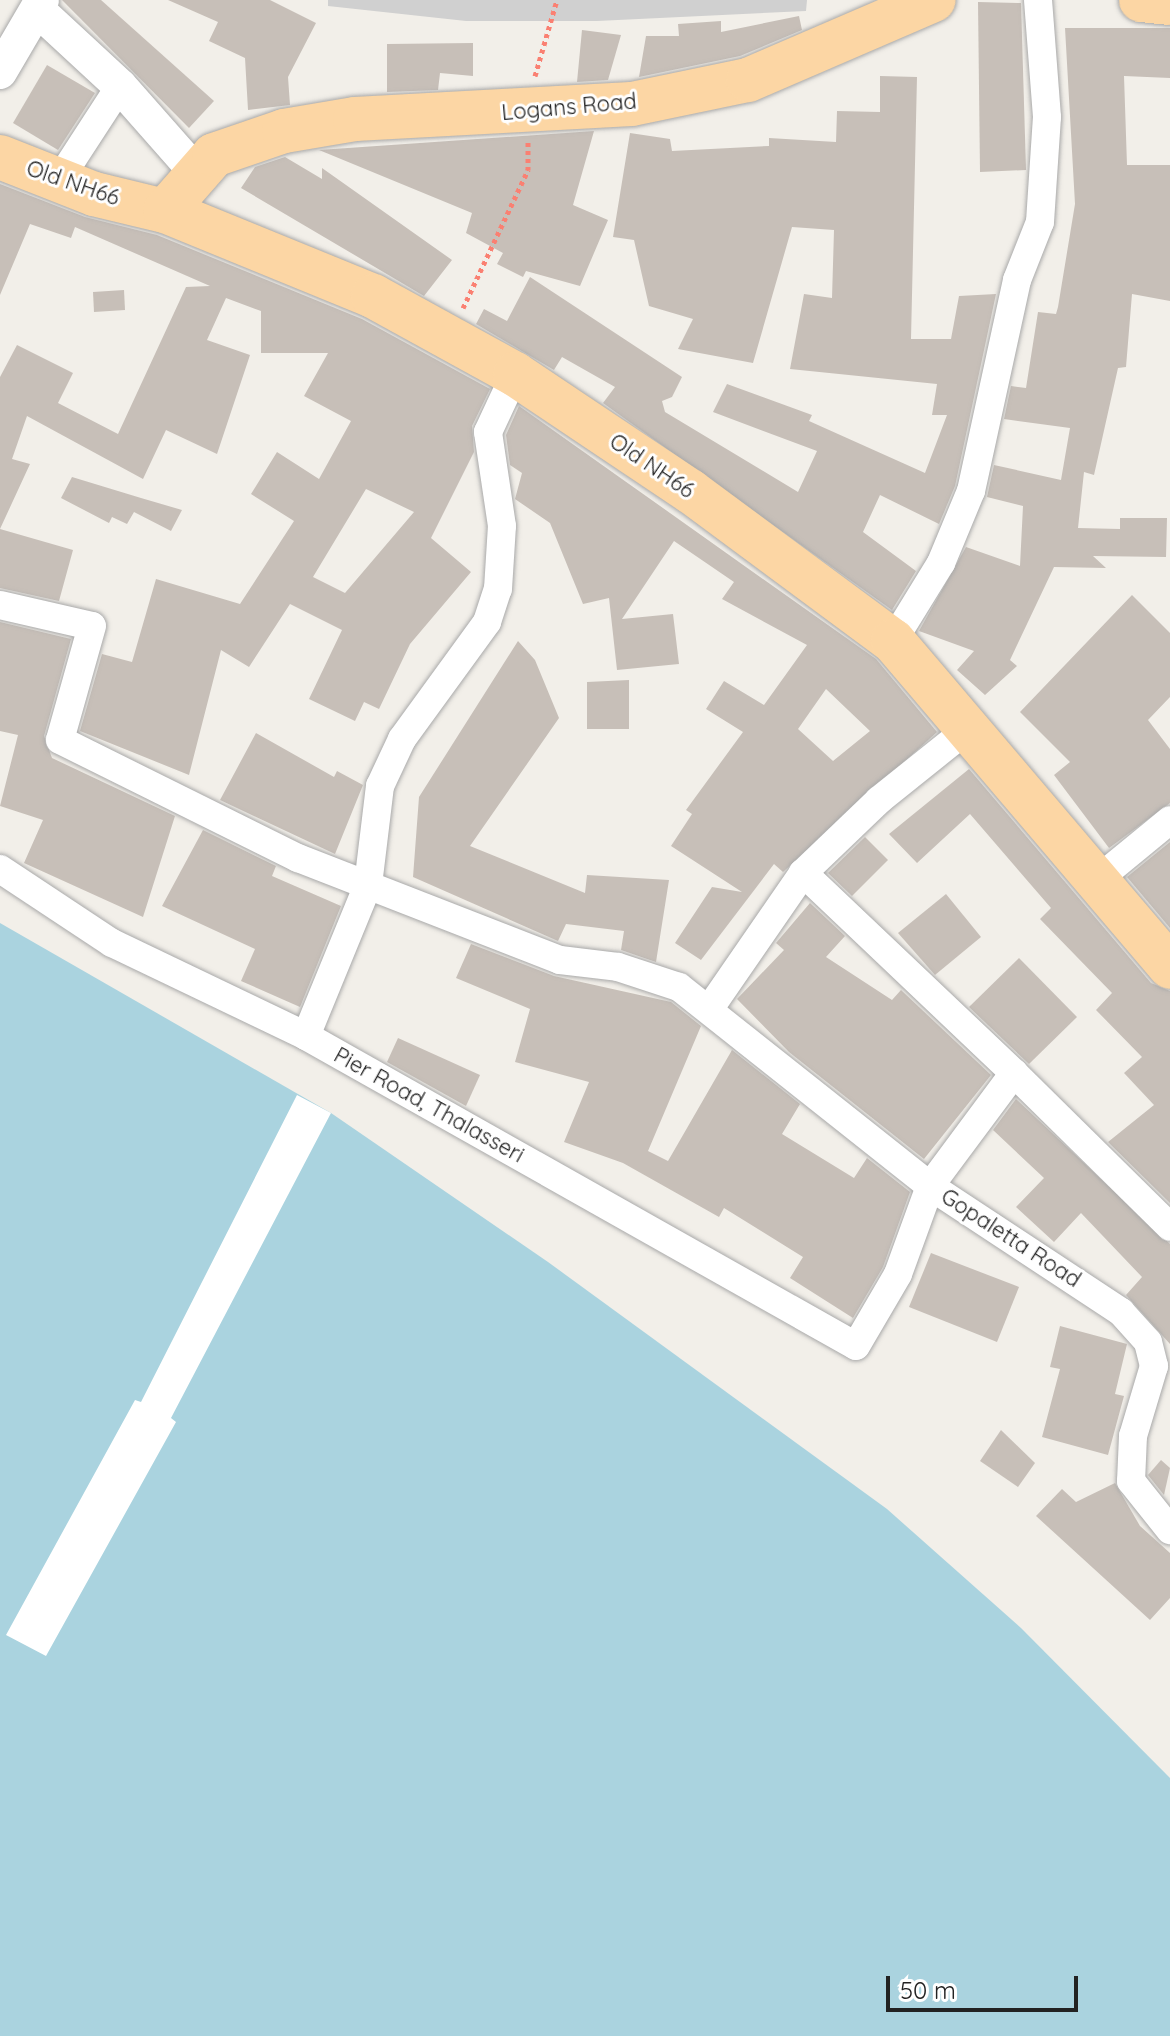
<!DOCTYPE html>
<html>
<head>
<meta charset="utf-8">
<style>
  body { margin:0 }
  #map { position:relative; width:1170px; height:2036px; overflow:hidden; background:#f2efe9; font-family:Quicksand,sans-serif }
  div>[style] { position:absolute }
  .religious>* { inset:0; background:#d0d0d0 }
  .water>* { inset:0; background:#aad3df }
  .pier>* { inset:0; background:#fff }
  .building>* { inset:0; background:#c7bfb8 }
  .path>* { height:5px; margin-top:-2.5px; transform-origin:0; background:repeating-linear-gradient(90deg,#fa8072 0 4px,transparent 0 8px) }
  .roads { filter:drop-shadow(0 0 2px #a9a9a9) drop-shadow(0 0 2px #a9a9a9) }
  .minor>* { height:28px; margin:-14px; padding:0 14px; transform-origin:14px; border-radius:14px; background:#fff }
  .tertiary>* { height:34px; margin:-17px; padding:0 17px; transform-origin:17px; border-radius:17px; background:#fff }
  .primary>* { height:44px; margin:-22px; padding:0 22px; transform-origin:22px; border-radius:22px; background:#fcd6a4 }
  span { translate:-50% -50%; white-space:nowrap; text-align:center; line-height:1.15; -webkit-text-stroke:6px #fff; paint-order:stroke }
  .street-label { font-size:22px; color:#222 }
  .scale { position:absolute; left:886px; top:1976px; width:192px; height:36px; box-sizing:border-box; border:4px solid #222; border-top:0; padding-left:10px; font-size:24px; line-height:28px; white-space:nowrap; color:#222; -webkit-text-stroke:6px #fff; paint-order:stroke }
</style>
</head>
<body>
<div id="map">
  <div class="religious">
    <div style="clip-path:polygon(328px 0,807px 0,806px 11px,597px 21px,466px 21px,328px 6px)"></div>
  </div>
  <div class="water">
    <div style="clip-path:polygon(0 923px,331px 1113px,548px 1262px,887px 1509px,1021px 1628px,1170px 1778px,1170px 2036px,0 2036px)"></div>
  </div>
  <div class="pier">
    <div style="clip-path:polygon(297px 1095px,331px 1113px,171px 1418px,176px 1422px,46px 1656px,6px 1635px,135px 1400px,141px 1402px)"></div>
  </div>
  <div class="building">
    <div style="clip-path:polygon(62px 0,101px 0,214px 101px,189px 128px)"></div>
    <div style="clip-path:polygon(168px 0,270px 0,316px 23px,288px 77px,290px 105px,248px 110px,245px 58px,209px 41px,218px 22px)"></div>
    <div style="clip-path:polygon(978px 2px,1021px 3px,1026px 170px,980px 172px)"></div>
    <div style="clip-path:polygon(799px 16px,802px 30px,740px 56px,639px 77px,646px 36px,679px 36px,678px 24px,721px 21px,721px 32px)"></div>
    <div style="clip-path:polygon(1065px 28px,1170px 28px,1170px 78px,1124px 76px,1127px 165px,1170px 165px,1170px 301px,1132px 294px,1126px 367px,1118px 368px,1094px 475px,1084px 472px,1078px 528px,1120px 529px,1120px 518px,1167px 518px,1166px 557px,1093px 556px,1106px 568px,1054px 567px,1010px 660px,1017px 666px,985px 695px,957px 670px,974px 651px,919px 631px,966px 547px,1020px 566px,1023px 506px,987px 497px,994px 465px,1061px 480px,1070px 428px,1004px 419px,1011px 386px,1026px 388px,1038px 312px,1056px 314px,1058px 307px,1075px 204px)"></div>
    <div style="clip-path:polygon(582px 30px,621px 35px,608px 80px,577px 82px)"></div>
    <div style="clip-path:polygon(473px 43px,473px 76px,440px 73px,438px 90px,387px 92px,387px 44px)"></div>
    <div style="clip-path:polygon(47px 65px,95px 93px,58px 150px,13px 123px)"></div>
    <div style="clip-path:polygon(880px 76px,917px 77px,911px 339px,951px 339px,959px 296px,996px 294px,955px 486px,939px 524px,880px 495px,863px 532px,916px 571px,892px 610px,603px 403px,615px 387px,562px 357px,554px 370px,476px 324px,484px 309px,507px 321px,530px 277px,682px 377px,672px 397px,662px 401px,665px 412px,798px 492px,817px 451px,713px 412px,727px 384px,812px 415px,809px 421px,925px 473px,947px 415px,932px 415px,937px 384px,790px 369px,804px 294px,832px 298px,834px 230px,792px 227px,753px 363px,678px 349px,693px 319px,649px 306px,634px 240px,613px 237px,630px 133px,670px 139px,672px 151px,769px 146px,769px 138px,836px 142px,837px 111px,880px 112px)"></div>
    <div style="clip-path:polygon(594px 131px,573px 205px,608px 220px,580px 286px,526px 271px,523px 277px,497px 264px,503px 253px,466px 233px,472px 213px,319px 150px)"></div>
    <div style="clip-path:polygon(285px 157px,322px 179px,322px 168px,452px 260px,424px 296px,241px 188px,255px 167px)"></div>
    <div style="clip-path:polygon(evenodd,0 184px,85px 217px,157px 235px,362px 319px,490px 389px,472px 426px,474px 452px,431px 538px,471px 572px,410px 644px,379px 709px,364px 702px,355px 721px,309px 699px,342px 630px,290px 604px,249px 667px,221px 650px,189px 775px,80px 731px,102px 654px,132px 662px,156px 579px,240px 604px,294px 521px,251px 494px,277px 452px,319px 479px,351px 421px,304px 396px,328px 353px,261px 353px,261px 311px,226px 298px,207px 340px,250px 355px,217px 454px,166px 430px,143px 479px,27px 416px,12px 459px,30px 464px,0 529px,73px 550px,59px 601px,0 588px,0 377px,17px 345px,73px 373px,58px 403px,118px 434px,186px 287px,210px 286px,75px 227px,71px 238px,30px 224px,0 295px,0 184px,366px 489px,414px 512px,345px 593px,313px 577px,366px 489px)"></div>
    <div style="clip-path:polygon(124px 290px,125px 310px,94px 312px,93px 292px)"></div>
    <div style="clip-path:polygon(evenodd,519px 406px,876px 659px,937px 732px,783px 872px,774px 864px,701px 960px,675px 943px,712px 887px,742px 892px,671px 846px,692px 814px,686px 810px,743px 732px,706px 709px,724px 681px,764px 705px,807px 645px,722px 599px,734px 582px,674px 541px,622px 619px,673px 614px,679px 664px,617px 670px,609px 598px,583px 604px,550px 523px,515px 499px,522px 473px,510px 465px,506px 435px,519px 406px,826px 689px,870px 731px,833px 761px,798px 729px,826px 689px)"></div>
    <div style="clip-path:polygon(72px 477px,141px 498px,182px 510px,171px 531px,134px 512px,127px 524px,112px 517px,109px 523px,61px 498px)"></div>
    <div style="clip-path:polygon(1132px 595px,1170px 633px,1170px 697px,1148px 720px,1170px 749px,1170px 803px,1109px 848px,1054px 775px,1070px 762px,1020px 712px)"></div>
    <div style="clip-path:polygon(0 622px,71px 639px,44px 736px,52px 758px,175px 816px,143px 917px,24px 863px,43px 820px,0 806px,18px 735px,0 731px)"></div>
    <div style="clip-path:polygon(518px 641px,535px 660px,559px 718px,470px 846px,585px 893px,587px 875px,669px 880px,656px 962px,621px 950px,624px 931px,566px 924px,558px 941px,413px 877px,419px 797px)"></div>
    <div style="clip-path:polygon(629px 680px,629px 729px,587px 729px,587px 682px)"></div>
    <div style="clip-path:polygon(256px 733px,334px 777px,337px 771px,363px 785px,335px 854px,220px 800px)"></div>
    <div style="clip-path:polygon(969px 769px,1151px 983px,1170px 991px,1170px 1203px,1108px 1142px,1154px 1105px,1124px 1073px,1142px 1057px,1096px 1010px,1112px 993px,1040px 919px,1051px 908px,970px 814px,917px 863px,889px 834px)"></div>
    <div style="clip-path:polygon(203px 830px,276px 866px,272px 876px,341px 906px,300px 1007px,241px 981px,255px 949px,162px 906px)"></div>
    <div style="clip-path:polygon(865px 837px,888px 860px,852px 896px,828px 873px)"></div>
    <div style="clip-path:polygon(1170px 842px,1170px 928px,1127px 877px)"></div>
    <div style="clip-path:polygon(946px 894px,981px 937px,935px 975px,898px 933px)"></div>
    <div style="clip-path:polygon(810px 903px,845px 936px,826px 957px,892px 1000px,901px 990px,991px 1075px,924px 1159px,789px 1052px,737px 999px,784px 950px,776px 943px)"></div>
    <div style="clip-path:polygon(471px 944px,554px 976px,671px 1002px,701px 1026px,648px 1151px,668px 1161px,732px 1050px,800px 1104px,782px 1134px,854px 1178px,867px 1158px,910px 1192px,883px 1267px,853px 1318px,790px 1278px,803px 1257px,724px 1208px,719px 1217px,623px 1163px,564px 1142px,589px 1082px,515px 1062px,530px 1009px,456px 978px)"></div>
    <div style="clip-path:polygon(1019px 958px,1077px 1017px,1029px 1064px,969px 1007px)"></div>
    <div style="clip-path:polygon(398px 1038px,480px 1075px,466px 1106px,387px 1062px)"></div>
    <div style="clip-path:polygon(1016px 1099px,1170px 1244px,1170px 1344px,1126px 1295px,1142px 1277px,1081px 1213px,1054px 1242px,1016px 1207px,1044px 1178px,993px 1130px)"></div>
    <div style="clip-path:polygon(931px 1253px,1019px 1287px,997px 1342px,909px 1307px)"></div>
    <div style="clip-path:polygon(1060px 1326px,1127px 1344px,1115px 1394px,1124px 1396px,1108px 1455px,1042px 1437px,1060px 1369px,1050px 1367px)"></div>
    <div style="clip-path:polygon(1001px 1430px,1035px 1463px,1018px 1487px,980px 1461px)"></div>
    <div style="clip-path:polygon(1161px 1460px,1170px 1468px,1164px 1495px,1148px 1475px)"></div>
    <div style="clip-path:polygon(1115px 1483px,1140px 1526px,1170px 1553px,1170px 1598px,1150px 1620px,1036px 1516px,1062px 1489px,1076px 1502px)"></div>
  </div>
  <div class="path">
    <div style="left:535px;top:76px;width:79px;rotate:-73.9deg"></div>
    <div style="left:463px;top:308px;width:153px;rotate:-64.8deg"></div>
    <div style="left:528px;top:170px;width:29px;rotate:-90deg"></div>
  </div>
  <div class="roads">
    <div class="minor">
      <div style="left:59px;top:180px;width:112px;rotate:-57deg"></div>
      <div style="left:0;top:605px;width:94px;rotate:12.9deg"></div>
      <div style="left:92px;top:626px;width:118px;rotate:105.7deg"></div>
      <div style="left:60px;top:740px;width:266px;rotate:26.4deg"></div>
      <div style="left:298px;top:858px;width:281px;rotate:21.3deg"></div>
      <div style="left:560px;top:960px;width:58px;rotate:6.9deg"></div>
      <div style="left:618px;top:967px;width:64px;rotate:18.2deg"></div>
      <div style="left:679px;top:987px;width:320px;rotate:38.4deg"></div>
      <div style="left:930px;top:1186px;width:229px;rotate:33.4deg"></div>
      <div style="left:1121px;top:1312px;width:40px;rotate:48deg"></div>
      <div style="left:1148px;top:1342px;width:25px;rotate:76deg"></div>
      <div style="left:1154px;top:1366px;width:73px;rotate:106.7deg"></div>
      <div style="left:1133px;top:1436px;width:45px;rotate:92.5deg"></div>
      <div style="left:1131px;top:1481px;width:63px;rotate:51.5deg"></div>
      <div style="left:893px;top:641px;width:92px;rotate:-58.4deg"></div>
      <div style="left:941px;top:563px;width:78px;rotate:-67.4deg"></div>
      <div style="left:971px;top:491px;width:216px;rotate:-77.7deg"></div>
      <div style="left:1017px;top:280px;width:62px;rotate:-68.4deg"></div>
      <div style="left:1040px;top:222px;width:105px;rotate:-86.2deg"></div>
      <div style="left:1047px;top:117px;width:117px;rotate:-94.4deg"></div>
      <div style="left:0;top:869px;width:134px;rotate:33.5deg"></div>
      <div style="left:112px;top:943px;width:215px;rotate:25.6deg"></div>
      <div style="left:306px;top:1036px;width:631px;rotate:29.41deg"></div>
      <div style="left:856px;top:1346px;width:83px;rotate:-59.7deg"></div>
      <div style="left:898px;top:1274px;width:94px;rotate:-70deg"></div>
      <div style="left:930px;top:1186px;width:141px;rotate:-53.4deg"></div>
      <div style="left:1014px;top:1073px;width:291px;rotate:-136.5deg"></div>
      <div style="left:1097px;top:880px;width:94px;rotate:-39.4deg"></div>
      <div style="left:710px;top:1008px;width:164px;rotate:-55.4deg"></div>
      <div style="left:803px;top:873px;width:105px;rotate:-43.8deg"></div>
      <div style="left:879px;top:800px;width:117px;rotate:-38.7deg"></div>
      <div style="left:306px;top:1036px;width:163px;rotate:-67.7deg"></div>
      <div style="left:368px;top:885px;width:100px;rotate:-83.1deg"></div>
      <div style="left:380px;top:786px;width:52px;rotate:-64.9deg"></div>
      <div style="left:402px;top:739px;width:145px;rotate:-54deg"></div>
      <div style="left:487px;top:622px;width:35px;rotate:-72deg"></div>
      <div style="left:498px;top:589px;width:63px;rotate:-86.4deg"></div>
      <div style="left:502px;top:526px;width:95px;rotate:-98.5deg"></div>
      <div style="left:488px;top:432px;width:64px;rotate:-65deg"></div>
      <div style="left:1014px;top:1073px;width:219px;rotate:44.6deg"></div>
    </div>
    <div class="tertiary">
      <div style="left:40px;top:12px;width:109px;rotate:42.8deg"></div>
      <div style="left:120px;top:86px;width:113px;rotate:48.6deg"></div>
      <div style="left:0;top:72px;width:83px;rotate:-59.7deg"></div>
    </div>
    <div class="primary">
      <div style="left:1141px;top:0;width:29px;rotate:6deg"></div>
      <div style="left:0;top:157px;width:101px;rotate:21.5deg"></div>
      <div style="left:94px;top:194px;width:73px;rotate:13.5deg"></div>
      <div style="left:165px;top:211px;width:225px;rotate:22.2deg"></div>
      <div style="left:373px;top:296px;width:162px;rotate:28.8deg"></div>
      <div style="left:515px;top:374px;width:211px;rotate:33.8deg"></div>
      <div style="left:690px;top:491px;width:252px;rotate:36.5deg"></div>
      <div style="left:893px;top:641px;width:428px;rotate:49.6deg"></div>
      <div style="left:165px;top:211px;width:74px;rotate:-48.8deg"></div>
      <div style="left:214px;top:155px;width:74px;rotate:-18.9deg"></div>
      <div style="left:284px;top:131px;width:72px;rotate:-9.6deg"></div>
      <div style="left:355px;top:119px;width:277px;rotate:-3.1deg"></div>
      <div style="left:632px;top:104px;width:118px;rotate:-11.7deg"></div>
      <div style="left:748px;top:80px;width:202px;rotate:-23.3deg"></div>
    </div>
  </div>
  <div class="street-label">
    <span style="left:569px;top:107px;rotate:-5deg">Logans Road</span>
    <span style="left:73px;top:183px;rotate:19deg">Old NH66</span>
    <span style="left:652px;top:466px;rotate:34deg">Old NH66</span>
    <span style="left:429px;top:1105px;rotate:29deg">Pier Road, Thalasseri</span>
    <span style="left:1011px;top:1238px;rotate:33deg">Gopaletta Road</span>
  </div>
  <div class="scale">50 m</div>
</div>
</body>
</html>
